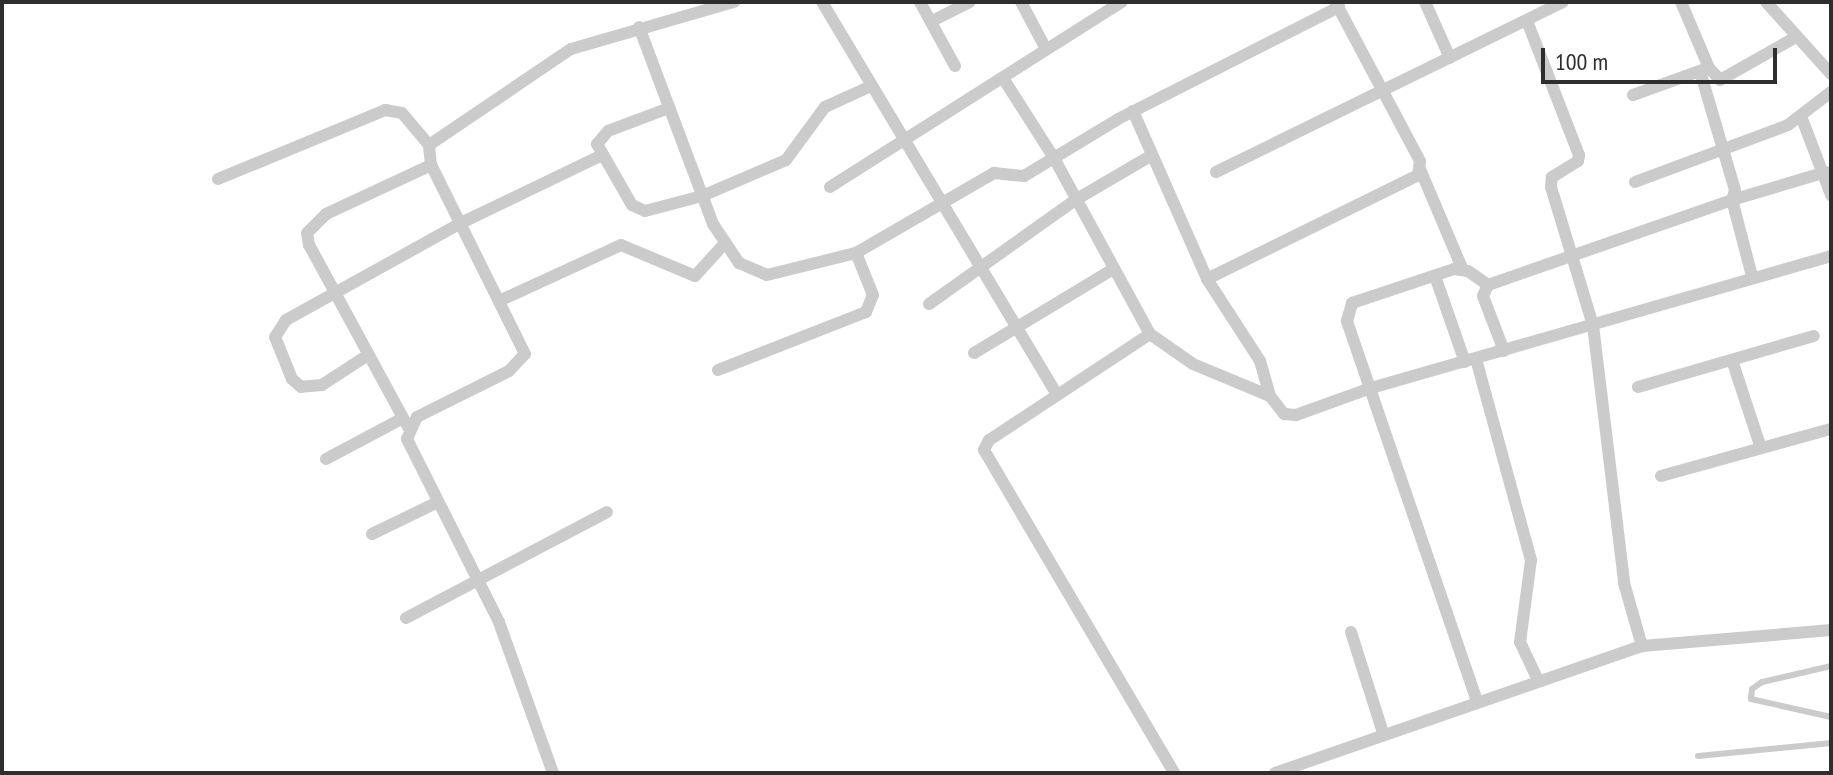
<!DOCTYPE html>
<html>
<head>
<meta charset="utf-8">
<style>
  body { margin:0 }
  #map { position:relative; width:1833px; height:775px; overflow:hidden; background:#fff; font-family:"PT Sans Narrow",sans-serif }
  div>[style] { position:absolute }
  .service>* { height:6px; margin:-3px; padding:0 3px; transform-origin:3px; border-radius:3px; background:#cbcbcb }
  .minor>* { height:12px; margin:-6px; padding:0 6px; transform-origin:6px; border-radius:6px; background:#cbcbcb }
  span { translate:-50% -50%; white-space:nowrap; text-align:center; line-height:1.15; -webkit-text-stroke:8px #fff; paint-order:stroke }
  .frame { position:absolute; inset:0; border:4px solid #2e2e2e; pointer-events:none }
  .scale { position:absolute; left:1541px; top:48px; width:236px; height:36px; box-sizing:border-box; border:4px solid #2e2e2e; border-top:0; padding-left:10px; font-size:24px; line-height:28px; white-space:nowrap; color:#2e2e2e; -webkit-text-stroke:6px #fff; paint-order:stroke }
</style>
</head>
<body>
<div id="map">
  <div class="service">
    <div style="left:1831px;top:666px;width:71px;rotate:166.9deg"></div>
    <div style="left:1762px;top:682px;width:12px;rotate:145deg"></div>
    <div style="left:1752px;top:689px;width:10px;rotate:96deg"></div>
    <div style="left:1751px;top:699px;width:82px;rotate:12.7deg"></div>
    <div style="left:1698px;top:756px;width:134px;rotate:-5.6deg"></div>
  </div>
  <div class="minor">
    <div style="left:822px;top:2px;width:457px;rotate:59.1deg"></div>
    <div style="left:920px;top:2px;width:73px;rotate:61.3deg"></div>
    <div style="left:1021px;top:2px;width:53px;rotate:62deg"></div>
    <div style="left:1425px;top:2px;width:61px;rotate:65.9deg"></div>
    <div style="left:1681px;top:2px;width:72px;rotate:67deg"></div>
    <div style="left:1709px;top:68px;width:16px;rotate:47deg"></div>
    <div style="left:1720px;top:80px;width:87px;rotate:-29.5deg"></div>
    <div style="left:1766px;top:2px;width:97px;rotate:47.9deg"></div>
    <div style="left:932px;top:21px;width:42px;rotate:-26.6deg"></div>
    <div style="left:1527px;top:21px;width:144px;rotate:68.8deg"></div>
    <div style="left:1579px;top:155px;width:6px;rotate:99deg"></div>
    <div style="left:1578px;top:161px;width:31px;rotate:148deg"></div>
    <div style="left:1552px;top:177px;width:10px;rotate:96deg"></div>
    <div style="left:1551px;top:187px;width:144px;rotate:73.1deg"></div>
    <div style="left:1593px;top:325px;width:260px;rotate:83.1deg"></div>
    <div style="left:1624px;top:583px;width:66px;rotate:74.1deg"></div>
    <div style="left:639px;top:27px;width:210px;rotate:69.4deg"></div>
    <div style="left:713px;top:224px;width:47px;rotate:56.3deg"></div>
    <div style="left:739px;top:263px;width:30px;rotate:23deg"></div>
    <div style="left:767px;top:275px;width:92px;rotate:-13.9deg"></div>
    <div style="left:856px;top:253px;width:160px;rotate:-30.1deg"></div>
    <div style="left:994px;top:173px;width:30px;rotate:6deg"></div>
    <div style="left:1024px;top:176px;width:110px;rotate:-31.2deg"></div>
    <div style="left:1118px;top:119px;width:248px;rotate:-26.9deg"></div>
    <div style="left:1003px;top:78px;width:95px;rotate:57.5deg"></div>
    <div style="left:1054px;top:158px;width:200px;rotate:61.4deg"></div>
    <div style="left:1150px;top:334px;width:52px;rotate:34.9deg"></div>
    <div style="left:1193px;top:364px;width:83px;rotate:22.6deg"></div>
    <div style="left:1633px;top:95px;width:77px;rotate:-19.9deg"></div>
    <div style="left:669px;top:108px;width:65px;rotate:159.3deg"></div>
    <div style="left:608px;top:131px;width:17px;rotate:130deg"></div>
    <div style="left:597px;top:144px;width:70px;rotate:60.2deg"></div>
    <div style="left:632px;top:205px;width:14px;rotate:25deg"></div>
    <div style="left:645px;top:211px;width:59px;rotate:-14.7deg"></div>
    <div style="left:702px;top:196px;width:91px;rotate:-23.2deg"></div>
    <div style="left:786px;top:160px;width:66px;rotate:-53.7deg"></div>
    <div style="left:825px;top:107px;width:51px;rotate:-24.5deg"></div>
    <div style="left:1133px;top:111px;width:184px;rotate:66.2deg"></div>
    <div style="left:1207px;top:279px;width:98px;rotate:57.1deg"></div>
    <div style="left:1260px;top:361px;width:36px;rotate:74deg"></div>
    <div style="left:1270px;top:396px;width:23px;rotate:52deg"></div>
    <div style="left:1284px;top:414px;width:12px;rotate:5deg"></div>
    <div style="left:1296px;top:415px;width:80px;rotate:-19.8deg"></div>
    <div style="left:1371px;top:388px;width:479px;rotate:-16deg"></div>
    <div style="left:1801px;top:116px;width:85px;rotate:69.2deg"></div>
    <div style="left:1420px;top:169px;width:108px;rotate:67deg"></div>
    <div style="left:1216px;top:172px;width:386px;rotate:-26.1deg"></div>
    <div style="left:218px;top:179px;width:181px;rotate:-22.4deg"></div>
    <div style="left:385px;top:110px;width:17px;rotate:10deg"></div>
    <div style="left:402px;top:113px;width:42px;rotate:49.8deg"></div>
    <div style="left:1635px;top:182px;width:163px;rotate:-20.4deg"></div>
    <div style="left:1788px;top:125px;width:54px;rotate:-37.5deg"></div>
    <div style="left:830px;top:187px;width:346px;rotate:-32.4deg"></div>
    <div style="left:1435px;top:276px;width:91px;rotate:70.8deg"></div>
    <div style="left:1752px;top:276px;width:79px;rotate:-104.7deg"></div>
    <div style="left:1732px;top:200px;width:98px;rotate:-16.6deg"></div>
    <div style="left:1207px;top:279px;width:235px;rotate:-26.2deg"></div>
    <div style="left:1418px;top:175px;width:14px;rotate:-82deg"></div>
    <div style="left:1420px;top:161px;width:179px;rotate:-118deg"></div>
    <div style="left:501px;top:300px;width:132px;rotate:-24.6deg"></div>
    <div style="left:621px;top:245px;width:80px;rotate:22.7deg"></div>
    <div style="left:695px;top:276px;width:45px;rotate:-47.7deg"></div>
    <div style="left:929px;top:304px;width:181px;rotate:-35.4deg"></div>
    <div style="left:1077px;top:199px;width:87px;rotate:-30.4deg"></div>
    <div style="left:1150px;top:334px;width:193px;rotate:146.6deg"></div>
    <div style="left:989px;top:440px;width:11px;rotate:117deg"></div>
    <div style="left:984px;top:450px;width:375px;rotate:59.5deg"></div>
    <div style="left:1504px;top:351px;width:59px;rotate:-110.9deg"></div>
    <div style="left:1483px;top:296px;width:12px;rotate:-66deg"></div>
    <div style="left:1488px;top:285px;width:258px;rotate:-19.2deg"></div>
    <div style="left:1732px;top:200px;width:10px;rotate:-73deg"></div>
    <div style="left:1735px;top:190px;width:124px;rotate:-106.4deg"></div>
    <div style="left:974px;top:353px;width:162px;rotate:-31.1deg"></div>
    <div style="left:368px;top:355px;width:55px;rotate:146.9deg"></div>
    <div style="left:322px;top:385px;width:21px;rotate:175deg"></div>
    <div style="left:301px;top:387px;width:12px;rotate:-138deg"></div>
    <div style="left:292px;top:379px;width:45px;rotate:-112deg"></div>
    <div style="left:275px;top:337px;width:20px;rotate:-57deg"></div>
    <div style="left:286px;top:320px;width:200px;rotate:-29deg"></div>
    <div style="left:461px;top:223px;width:157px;rotate:-25.7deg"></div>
    <div style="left:1476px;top:359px;width:208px;rotate:74.7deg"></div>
    <div style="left:1531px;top:560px;width:83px;rotate:97.6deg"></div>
    <div style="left:1520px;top:642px;width:42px;rotate:64.7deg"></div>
    <div style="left:1732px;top:360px;width:93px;rotate:71.8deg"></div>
    <div style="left:718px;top:370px;width:159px;rotate:-21.4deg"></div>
    <div style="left:866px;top:312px;width:18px;rotate:-68deg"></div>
    <div style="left:873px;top:295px;width:45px;rotate:-112deg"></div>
    <div style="left:1638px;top:387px;width:183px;rotate:-16.2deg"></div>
    <div style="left:408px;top:427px;width:207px;rotate:-118.5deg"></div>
    <div style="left:309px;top:245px;width:12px;rotate:-99deg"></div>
    <div style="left:307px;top:233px;width:27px;rotate:-45deg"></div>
    <div style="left:326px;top:214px;width:116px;rotate:-25deg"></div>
    <div style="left:326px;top:459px;width:87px;rotate:-28deg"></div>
    <div style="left:1661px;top:476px;width:176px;rotate:-15.5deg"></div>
    <div style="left:372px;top:534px;width:73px;rotate:-25.9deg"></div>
    <div style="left:406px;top:618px;width:227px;rotate:-27.8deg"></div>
    <div style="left:1351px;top:632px;width:106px;rotate:72.4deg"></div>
    <div style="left:1477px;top:701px;width:402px;rotate:-108.9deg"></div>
    <div style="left:1347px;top:321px;width:19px;rotate:-74deg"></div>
    <div style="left:1352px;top:303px;width:108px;rotate:-18.4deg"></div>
    <div style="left:1454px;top:269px;width:14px;rotate:8deg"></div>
    <div style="left:1468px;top:271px;width:24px;rotate:35deg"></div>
    <div style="left:553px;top:773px;width:160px;rotate:-109.7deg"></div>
    <div style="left:499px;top:622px;width:205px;rotate:-116.7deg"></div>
    <div style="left:407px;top:439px;width:24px;rotate:-66deg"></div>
    <div style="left:417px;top:417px;width:103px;rotate:-26.6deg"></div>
    <div style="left:509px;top:371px;width:23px;rotate:-47deg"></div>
    <div style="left:525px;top:354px;width:211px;rotate:-116.4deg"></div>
    <div style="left:431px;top:165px;width:20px;rotate:-96deg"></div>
    <div style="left:429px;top:145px;width:171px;rotate:-34.1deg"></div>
    <div style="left:571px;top:49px;width:170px;rotate:-16.1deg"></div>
    <div style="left:1275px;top:773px;width:388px;rotate:-19.1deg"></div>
    <div style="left:1642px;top:646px;width:190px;rotate:-4.8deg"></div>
  </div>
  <div class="frame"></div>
  <div class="scale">100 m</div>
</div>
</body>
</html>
